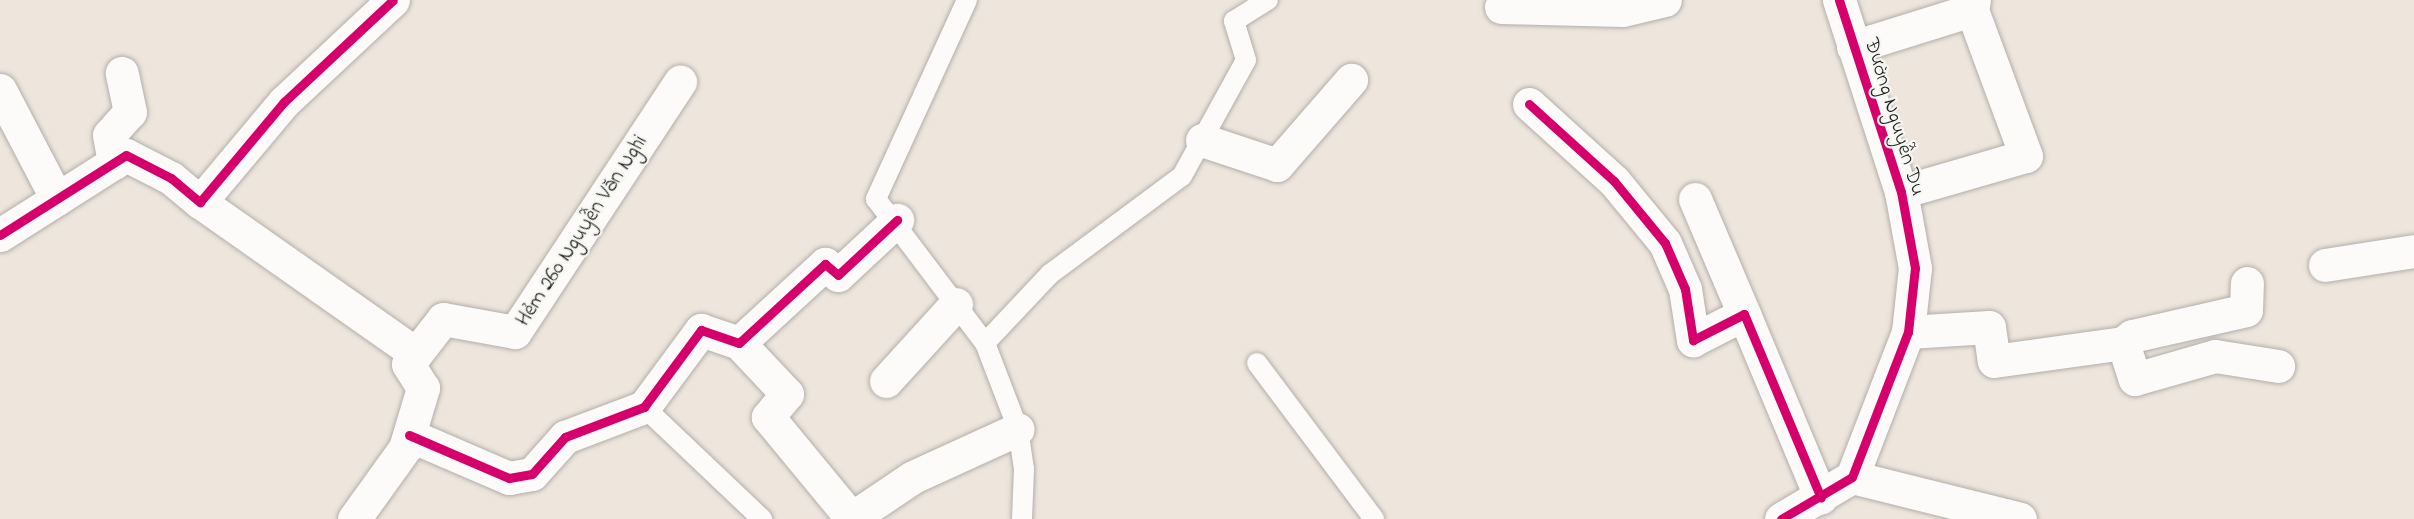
<!DOCTYPE html>
<html>
<head>
<meta charset="utf-8">
<style>
  body { margin:0 }
  #map { position:relative; width:2414px; height:519px; overflow:hidden; background:#eee6dd; font-family:"Indie Flower",sans-serif }
  div>[style] { position:absolute }
  .roads { filter:drop-shadow(0 0 2px #b3aea9) drop-shadow(0 0 2px #b3aea9) }
  .service>* { height:20px; margin:-10px; padding:0 10px; transform-origin:10px; border-radius:10px; background:#fcfbfa }
  .minor>* { height:33px; margin:-16.5px; padding:0 16.5px; transform-origin:16.5px; border-radius:16.5px; background:#fcfbfa }
  .cycleway>* { height:9px; margin:-4.5px; padding:0 4.5px; transform-origin:4.5px; border-radius:4.5px; background:#d6006c }
  span { translate:-50% -50%; white-space:nowrap; text-align:center; line-height:1.15; -webkit-text-stroke:4.5px #f6f6f2; paint-order:stroke }
  .street-label { font-size:21px; color:#1c1c1c }
</style>
</head>
<body>
<div id="map">
  <div class="roads">
    <div class="service">
      <div style="left:967px;top:0;width:219px;rotate:114.6deg"></div>
      <div style="left:876px;top:199px;width:181px;rotate:52.9deg"></div>
      <div style="left:985px;top:343px;width:92px;rotate:69deg"></div>
      <div style="left:1018px;top:429px;width:40px;rotate:81.5deg"></div>
      <div style="left:1024px;top:469px;width:50px;rotate:92.3deg"></div>
      <div style="left:985px;top:343px;width:95px;rotate:-46.7deg"></div>
      <div style="left:1050px;top:274px;width:164px;rotate:-36.6deg"></div>
      <div style="left:1182px;top:176px;width:132px;rotate:-61.1deg"></div>
      <div style="left:1246px;top:60px;width:41px;rotate:-107.1deg"></div>
      <div style="left:1234px;top:21px;width:40px;rotate:-32deg"></div>
      <div style="left:1257px;top:363px;width:195px;rotate:53.1deg"></div>
      <div style="left:644px;top:407px;width:163px;rotate:43.5deg"></div>
    </div>
    <div class="minor">
      <div style="left:1501px;top:7px;width:122px;rotate:1.4deg"></div>
      <div style="left:1623px;top:10px;width:43px;rotate:-13.4deg"></div>
      <div style="left:1853px;top:47px;width:125px;rotate:-17.3deg"></div>
      <div style="left:1972px;top:10px;width:10px;rotate:-79deg"></div>
      <div style="left:0;top:90px;width:123px;rotate:62.4deg"></div>
      <div style="left:1529px;top:104px;width:115px;rotate:42.2deg"></div>
      <div style="left:1614px;top:181px;width:80px;rotate:50.6deg"></div>
      <div style="left:1665px;top:243px;width:50px;rotate:66.5deg"></div>
      <div style="left:1685px;top:289px;width:52px;rotate:81.1deg"></div>
      <div style="left:1693px;top:340px;width:57px;rotate:-27deg"></div>
      <div style="left:1744px;top:314px;width:199px;rotate:67.3deg"></div>
      <div style="left:1202px;top:140px;width:79px;rotate:18.4deg"></div>
      <div style="left:1277px;top:165px;width:113px;rotate:-49deg"></div>
      <div style="left:114px;top:163px;width:28px;rotate:-100deg"></div>
      <div style="left:109px;top:135px;width:31px;rotate:-48deg"></div>
      <div style="left:130px;top:112px;width:40px;rotate:-102deg"></div>
      <div style="left:1901px;top:192px;width:130px;rotate:-16.1deg"></div>
      <div style="left:2026px;top:156px;width:156px;rotate:-110.3deg"></div>
      <div style="left:1695px;top:199px;width:125px;rotate:66.9deg"></div>
      <div style="left:200px;top:202px;width:264px;rotate:35.1deg"></div>
      <div style="left:0;top:235px;width:149px;rotate:-32.4deg"></div>
      <div style="left:126px;top:155px;width:51px;rotate:27.1deg"></div>
      <div style="left:171px;top:178px;width:38px;rotate:40deg"></div>
      <div style="left:200px;top:202px;width:131px;rotate:-50deg"></div>
      <div style="left:284px;top:102px;width:149px;rotate:-43.1deg"></div>
      <div style="left:2325px;top:265px;width:90px;rotate:-8.9deg"></div>
      <div style="left:1908px;top:332px;width:81px;rotate:-3.5deg"></div>
      <div style="left:1989px;top:327px;width:34px;rotate:82deg"></div>
      <div style="left:1994px;top:361px;width:130px;rotate:-7.9deg"></div>
      <div style="left:2123px;top:343px;width:38px;rotate:72deg"></div>
      <div style="left:2135px;top:379px;width:83px;rotate:-16deg"></div>
      <div style="left:2215px;top:356px;width:64px;rotate:9deg"></div>
      <div style="left:739px;top:343px;width:70px;rotate:46.7deg"></div>
      <div style="left:787px;top:394px;width:30px;rotate:130deg"></div>
      <div style="left:768px;top:417px;width:132px;rotate:50.5deg"></div>
      <div style="left:2123px;top:343px;width:11px;rotate:-38deg"></div>
      <div style="left:2132px;top:336px;width:117px;rotate:-12.8deg"></div>
      <div style="left:2246px;top:310px;width:27px;rotate:-88deg"></div>
      <div style="left:886px;top:381px;width:104px;rotate:-47.7deg"></div>
      <div style="left:409px;top:435px;width:109px;rotate:23.3deg"></div>
      <div style="left:509px;top:478px;width:23px;rotate:-10deg"></div>
      <div style="left:532px;top:474px;width:50px;rotate:-48.3deg"></div>
      <div style="left:565px;top:437px;width:85px;rotate:-20.8deg"></div>
      <div style="left:644px;top:407px;width:96px;rotate:-53.5deg"></div>
      <div style="left:701px;top:330px;width:40px;rotate:18.9deg"></div>
      <div style="left:739px;top:343px;width:117px;rotate:-42.6deg"></div>
      <div style="left:825px;top:264px;width:17px;rotate:40deg"></div>
      <div style="left:838px;top:275px;width:81px;rotate:-43deg"></div>
      <div style="left:1852px;top:477px;width:173px;rotate:14deg"></div>
      <div style="left:852px;top:518px;width:73px;rotate:-33.9deg"></div>
      <div style="left:913px;top:477px;width:115px;rotate:-24.6deg"></div>
      <div style="left:354px;top:519px;width:87px;rotate:-54.3deg"></div>
      <div style="left:405px;top:448px;width:63px;rotate:-73.3deg"></div>
      <div style="left:423px;top:388px;width:28px;rotate:-122deg"></div>
      <div style="left:408px;top:364px;width:57px;rotate:-52.1deg"></div>
      <div style="left:443px;top:319px;width:73px;rotate:10.2deg"></div>
      <div style="left:515px;top:332px;width:300px;rotate:-56.6deg"></div>
      <div style="left:1781px;top:519px;width:82px;rotate:-30.6deg"></div>
      <div style="left:1852px;top:477px;width:155px;rotate:-68.9deg"></div>
      <div style="left:1908px;top:332px;width:64px;rotate:-83.8deg"></div>
      <div style="left:1915px;top:268px;width:77px;rotate:-100.4deg"></div>
      <div style="left:1901px;top:192px;width:202px;rotate:-107.9deg"></div>
    </div>
  </div>
  <div class="cycleway">
    <div style="left:1529px;top:104px;width:115px;rotate:42.2deg"></div>
    <div style="left:1614px;top:181px;width:80px;rotate:50.6deg"></div>
    <div style="left:1665px;top:243px;width:50px;rotate:66.5deg"></div>
    <div style="left:1685px;top:289px;width:52px;rotate:81.1deg"></div>
    <div style="left:1693px;top:340px;width:57px;rotate:-27deg"></div>
    <div style="left:1744px;top:314px;width:199px;rotate:67.3deg"></div>
    <div style="left:0;top:235px;width:149px;rotate:-32.4deg"></div>
    <div style="left:126px;top:155px;width:51px;rotate:27.1deg"></div>
    <div style="left:171px;top:178px;width:38px;rotate:40deg"></div>
    <div style="left:200px;top:202px;width:131px;rotate:-50deg"></div>
    <div style="left:284px;top:102px;width:149px;rotate:-43.1deg"></div>
    <div style="left:409px;top:435px;width:109px;rotate:23.3deg"></div>
    <div style="left:509px;top:478px;width:23px;rotate:-10deg"></div>
    <div style="left:532px;top:474px;width:50px;rotate:-48.3deg"></div>
    <div style="left:565px;top:437px;width:85px;rotate:-20.8deg"></div>
    <div style="left:644px;top:407px;width:96px;rotate:-53.5deg"></div>
    <div style="left:701px;top:330px;width:40px;rotate:18.9deg"></div>
    <div style="left:739px;top:343px;width:117px;rotate:-42.6deg"></div>
    <div style="left:825px;top:264px;width:17px;rotate:40deg"></div>
    <div style="left:838px;top:275px;width:81px;rotate:-43deg"></div>
    <div style="left:1781px;top:519px;width:82px;rotate:-30.6deg"></div>
    <div style="left:1852px;top:477px;width:155px;rotate:-68.9deg"></div>
    <div style="left:1908px;top:332px;width:64px;rotate:-83.8deg"></div>
    <div style="left:1915px;top:268px;width:77px;rotate:-100.4deg"></div>
    <div style="left:1901px;top:192px;width:202px;rotate:-107.9deg"></div>
  </div>
  <div class="street-label">
    <span style="left:1894px;top:117px;rotate:73deg">Đường Nguyễn Du</span>
    <span style="left:582px;top:231px;rotate:-57deg">Hẻm 260 Nguyễn Văn Nghi</span>
  </div>
</div>
</body>
</html>
